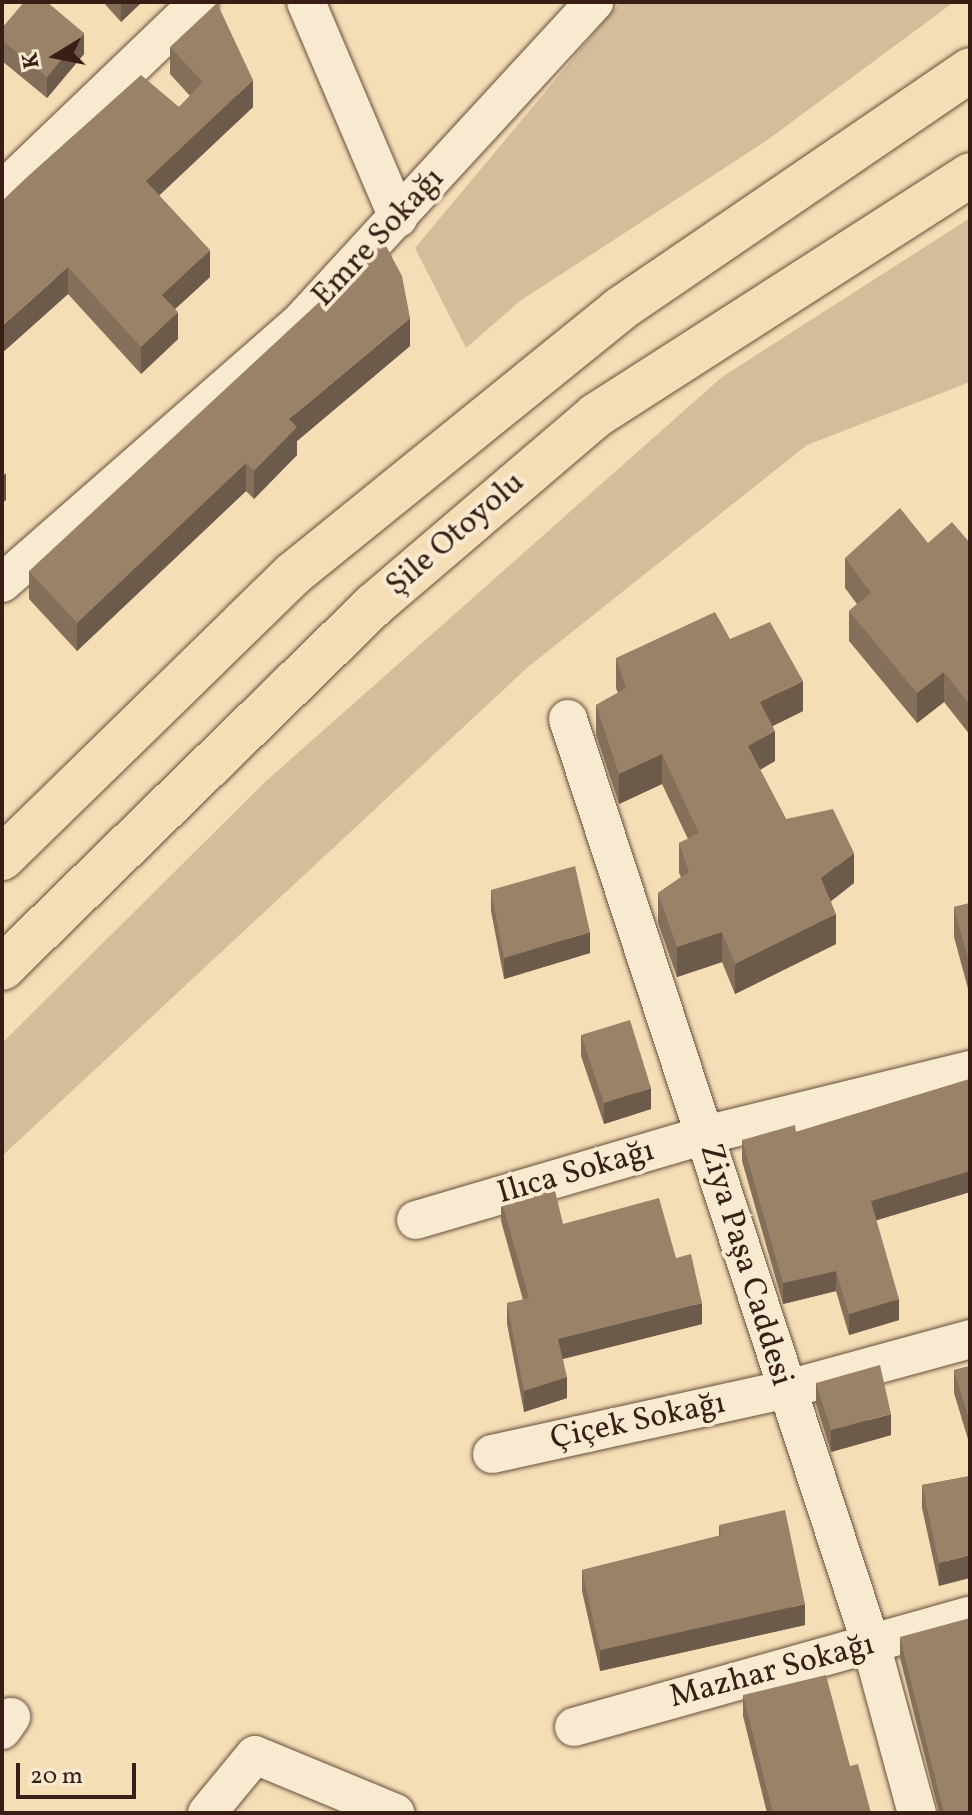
<!DOCTYPE html>
<html>
<head>
<meta charset="utf-8">
<style>
  body { margin:0 }
  #map { position:relative; width:972px; height:1815px; overflow:hidden; background:#f5deb6; font-family:Vollkorn,serif }
  div>[style] { position:absolute }
  .green>* { inset:0; background:#d5bd9b }
  .roads { filter:drop-shadow(0 0 2px #674e3d) drop-shadow(0 0 2px #674e3d) }
  .street>* { height:38px; margin:-19px; padding:0 19px; transform-origin:19px; border-radius:19px; background:#f8ead0 }
  .highway>* { height:44px; margin:-22px; padding:0 22px; transform-origin:22px; border-radius:22px; background:#f5deb6 }
  .wall>* { inset:0; background:#84705a }
  .shaded-wall>* { inset:0; background:#6c5b4a }
  .building>* { inset:0; background:#9a8269 }
  span { translate:-50% -50%; white-space:nowrap; text-align:center; line-height:1.15; -webkit-text-stroke:8px #f8ead0; paint-order:stroke }
  .street-label { font-size:32px; color:#381e15 }
  .frame { position:absolute; inset:0; border:4px solid #381e15; pointer-events:none }
  .north { position:absolute; left:16px; top:16px; width:80px; height:80px; -webkit-text-stroke:6px #f8ead0; paint-order:stroke; rotate:260deg; font-size:22px; font-weight:700; line-height:32px; text-align:center; color:#381e15 }
  .north::after { content:''; display:block; margin:auto; width:28px; height:36px; background:#381e15; clip-path:polygon(50% 0,100% 100%,50% 72%,0 100%) }
  .scale { position:absolute; left:16px; top:1763px; width:120px; height:36px; box-sizing:border-box; border:4px solid #381e15; border-top:0; padding-left:10px; font-size:24px; line-height:28px; white-space:nowrap; color:#381e15; -webkit-text-stroke:6px #f8ead0; paint-order:stroke }
</style>
</head>
<body>
<div id="map">
  <div class="green">
    <div style="clip-path:polygon(620px 2px,954px 2px,766px 141px,520px 301px,466px 348px,415px 248px)"></div>
    <div style="clip-path:polygon(970px 218px,970px 382px,807px 445px,528px 667px,2px 1156px,2px 1043px,265px 782px,722px 377px)"></div>
  </div>
  <div class="roads">
    <div class="street">
      <div style="left:306px;top:2px;width:235px;rotate:66.9deg"></div>
      <div style="left:2px;top:191px;width:273px;rotate:-43.8deg"></div>
      <div style="left:2px;top:583px;width:399px;rotate:-41.2deg"></div>
      <div style="left:302px;top:320px;width:432px;rotate:-47.4deg"></div>
      <div style="left:568px;top:719px;width:973px;rotate:71.86deg"></div>
      <div style="left:871px;top:1644px;width:175px;rotate:74.8deg"></div>
      <div style="left:416px;top:1220px;width:301px;rotate:-16.4deg"></div>
      <div style="left:705px;top:1135px;width:273px;rotate:-13.8deg"></div>
      <div style="left:492px;top:1454px;width:299px;rotate:-12.4deg"></div>
      <div style="left:784px;top:1390px;width:193px;rotate:-15.3deg"></div>
      <div style="left:574px;top:1727px;width:411px;rotate:-15.7deg"></div>
      <div style="left:2px;top:1730px;width:16px;rotate:-55deg"></div>
      <div style="left:207px;top:1813px;width:75px;rotate:-50.4deg"></div>
      <div style="left:255px;top:1755px;width:152px;rotate:22.5deg"></div>
    </div>
    <div class="highway">
      <div style="left:2px;top:858px;width:407px;rotate:-44.3deg"></div>
      <div style="left:293px;top:574px;width:421px;rotate:-39deg"></div>
      <div style="left:620px;top:309px;width:424px;rotate:-34.3deg"></div>
      <div style="left:2px;top:968px;width:520px;rotate:-44.3deg"></div>
      <div style="left:374px;top:605px;width:291px;rotate:-40.5deg"></div>
      <div style="left:595px;top:416px;width:446px;rotate:-32.7deg"></div>
    </div>
  </div>
  <div class="wall">
    <div style="clip-path:polygon(103px 2px,142px 2px,121px 22px)"></div>
    <div style="clip-path:polygon(2px 28px,84px 54px,47px 98px,2px 61px)"></div>
    <div style="clip-path:polygon(170px 47px,253px 107px,159px 195px,210px 277px,175px 309px,178px 339px,141px 374px,68px 294px,2px 353px,179px 107px,190px 96px,170px 74px)"></div>
    <div style="clip-path:polygon(410px 346px,297px 441px,297px 455px,254px 499px,246px 491px,77px 651px,29px 599px,29px 571px)"></div>
    <div style="clip-path:polygon(928px 543px,970px 543px,970px 735px,944px 702px,917px 723px,849px 641px,849px 611px,857px 604px,845px 588px,845px 558px)"></div>
    <div style="clip-path:polygon(730px 639px,803px 711px,773px 726px,775px 761px,760px 770px,786px 819px,854px 883px,831px 901px,836px 944px,735px 994px,722px 962px,677px 977px,658px 923px,658px 893px,681px 877px,679px 873px,679px 843px,688px 839px,662px 784px,619px 804px,596px 735px,596px 705px,618px 693px,616px 688px,616px 658px)"></div>
    <div style="clip-path:polygon(491px 890px,590px 953px,504px 979px,491px 911px)"></div>
    <div style="clip-path:polygon(970px 903px,970px 996px,954px 937px,954px 907px)"></div>
    <div style="clip-path:polygon(581px 1035px,651px 1109px,604px 1124px,581px 1056px)"></div>
    <div style="clip-path:polygon(970px 1079px,970px 1192px,876px 1220px,899px 1320px,849px 1335px,836px 1291px,783px 1304px,742px 1161px,742px 1140px,796px 1132px)"></div>
    <div style="clip-path:polygon(501px 1199px,563px 1224px,676px 1258px,702px 1324px,563px 1359px,567px 1398px,524px 1412px,507px 1324px,507px 1303px,523px 1300px,501px 1221px)"></div>
    <div style="clip-path:polygon(970px 1366px,970px 1446px,954px 1393px,954px 1370px)"></div>
    <div style="clip-path:polygon(816px 1383px,891px 1435px,831px 1452px,816px 1404px)"></div>
    <div style="clip-path:polygon(970px 1476px,939px 1586px,922px 1508px,922px 1485px)"></div>
    <div style="clip-path:polygon(719px 1525px,805px 1625px,600px 1671px,582px 1591px,582px 1570px,719px 1536px)"></div>
    <div style="clip-path:polygon(900px 1637px,970px 1813px,939px 1813px,900px 1658px)"></div>
    <div style="clip-path:polygon(743px 1695px,850px 1766px,871px 1813px,767px 1813px,743px 1716px)"></div>
  </div>
  <div class="shaded-wall">
    <div style="clip-path:polygon(121px 2px,142px 2px,121px 22px)"></div>
    <div style="clip-path:polygon(84px 33px,84px 54px,47px 98px,47px 77px)"></div>
    <div style="clip-path:polygon(253px 80px,253px 107px,146px 208px,146px 181px)"></div>
    <div style="clip-path:polygon(210px 250px,210px 277px,162px 321px,162px 295px)"></div>
    <div style="clip-path:polygon(68px 267px,68px 294px,2px 353px,2px 326px)"></div>
    <div style="clip-path:polygon(178px 312px,178px 339px,141px 374px,141px 347px)"></div>
    <div style="clip-path:polygon(410px 318px,410px 346px,297px 441px,297px 455px,254px 499px,254px 471px,289px 419px)"></div>
    <div style="clip-path:polygon(246px 463px,246px 491px,77px 651px,77px 623px)"></div>
    <div style="clip-path:polygon(6px 473px,6px 500px,2px 503px,2px 477px)"></div>
    <div style="clip-path:polygon(944px 672px,944px 702px,917px 723px,917px 693px)"></div>
    <div style="clip-path:polygon(803px 681px,803px 711px,760px 732px,760px 702px)"></div>
    <div style="clip-path:polygon(775px 731px,775px 761px,748px 776px,748px 746px)"></div>
    <div style="clip-path:polygon(662px 754px,662px 784px,619px 804px,619px 774px)"></div>
    <div style="clip-path:polygon(854px 853px,854px 883px,821px 909px,821px 878px)"></div>
    <div style="clip-path:polygon(836px 914px,836px 944px,735px 994px,735px 964px)"></div>
    <div style="clip-path:polygon(590px 932px,590px 953px,504px 979px,504px 958px)"></div>
    <div style="clip-path:polygon(722px 932px,722px 962px,677px 977px,677px 947px)"></div>
    <div style="clip-path:polygon(651px 1088px,651px 1109px,604px 1124px,604px 1103px)"></div>
    <div style="clip-path:polygon(970px 1171px,970px 1192px,871px 1222px,871px 1201px)"></div>
    <div style="clip-path:polygon(836px 1271px,836px 1291px,783px 1304px,783px 1283px)"></div>
    <div style="clip-path:polygon(899px 1299px,899px 1320px,849px 1335px,849px 1314px)"></div>
    <div style="clip-path:polygon(702px 1303px,702px 1324px,558px 1360px,558px 1339px)"></div>
    <div style="clip-path:polygon(567px 1377px,567px 1398px,524px 1412px,524px 1391px)"></div>
    <div style="clip-path:polygon(891px 1414px,891px 1435px,831px 1452px,831px 1430px)"></div>
    <div style="clip-path:polygon(970px 1555px,970px 1578px,939px 1586px,939px 1563px)"></div>
    <div style="clip-path:polygon(805px 1604px,805px 1625px,600px 1671px,600px 1650px)"></div>
  </div>
  <div class="building">
    <div style="clip-path:polygon(24px 2px,47px 2px,84px 33px,47px 77px,2px 40px,2px 28px)"></div>
    <div style="clip-path:polygon(217px 3px,253px 80px,146px 181px,210px 250px,162px 295px,178px 312px,141px 347px,68px 267px,2px 326px,2px 201px,26px 178px,141px 75px,179px 107px,203px 82px,170px 47px)"></div>
    <div style="clip-path:polygon(384px 242px,402px 276px,410px 318px,289px 419px,297px 427px,254px 471px,246px 463px,77px 623px,29px 571px)"></div>
    <div style="clip-path:polygon(900px 508px,928px 543px,952px 522px,970px 543px,970px 705px,944px 672px,917px 693px,849px 611px,871px 593px,845px 558px)"></div>
    <div style="clip-path:polygon(715px 612px,730px 639px,770px 622px,803px 681px,760px 702px,775px 731px,748px 746px,786px 819px,833px 809px,854px 853px,821px 878px,836px 914px,735px 964px,722px 932px,677px 947px,658px 893px,689px 872px,679px 843px,699px 833px,662px 754px,619px 774px,596px 705px,626px 688px,616px 658px)"></div>
    <div style="clip-path:polygon(575px 866px,590px 932px,504px 958px,491px 890px)"></div>
    <div style="clip-path:polygon(970px 903px,970px 966px,954px 907px)"></div>
    <div style="clip-path:polygon(630px 1020px,651px 1088px,604px 1103px,581px 1035px)"></div>
    <div style="clip-path:polygon(970px 1079px,970px 1171px,871px 1201px,899px 1299px,849px 1314px,836px 1271px,783px 1283px,742px 1140px,795px 1125px,796px 1132px)"></div>
    <div style="clip-path:polygon(553px 1182px,563px 1224px,659px 1198px,676px 1258px,691px 1254px,702px 1303px,558px 1339px,567px 1377px,524px 1391px,507px 1303px,529px 1298px,501px 1199px)"></div>
    <div style="clip-path:polygon(880px 1365px,891px 1414px,831px 1430px,816px 1383px)"></div>
    <div style="clip-path:polygon(970px 1366px,970px 1423px,954px 1370px)"></div>
    <div style="clip-path:polygon(970px 1476px,970px 1555px,939px 1563px,922px 1485px)"></div>
    <div style="clip-path:polygon(785px 1510px,805px 1604px,600px 1650px,582px 1570px,721px 1535px,719px 1525px)"></div>
    <div style="clip-path:polygon(970px 1618px,970px 1813px,944px 1813px,900px 1637px)"></div>
    <div style="clip-path:polygon(826px 1675px,850px 1766px,858px 1764px,871px 1813px,773px 1813px,743px 1695px)"></div>
  </div>
  <div class="street-label">
    <span style="left:379px;top:238px;rotate:-47deg">Emre Sokağı</span>
    <span style="left:456px;top:535px;rotate:-41deg">Şile Otoyolu</span>
    <span style="left:576px;top:1173px;rotate:-16deg">Ilıca Sokağı</span>
    <span style="left:745px;top:1265px;rotate:73deg">Ziya Paşa Caddesi</span>
    <span style="left:638px;top:1422px;rotate:-12deg">Çiçek Sokağı</span>
    <span style="left:772px;top:1672px;rotate:-15deg">Mazhar Sokağı</span>
  </div>
  <div class="frame"></div>
  <div class="north">K</div>
  <div class="scale">20 m</div>
</div>
</body>
</html>
